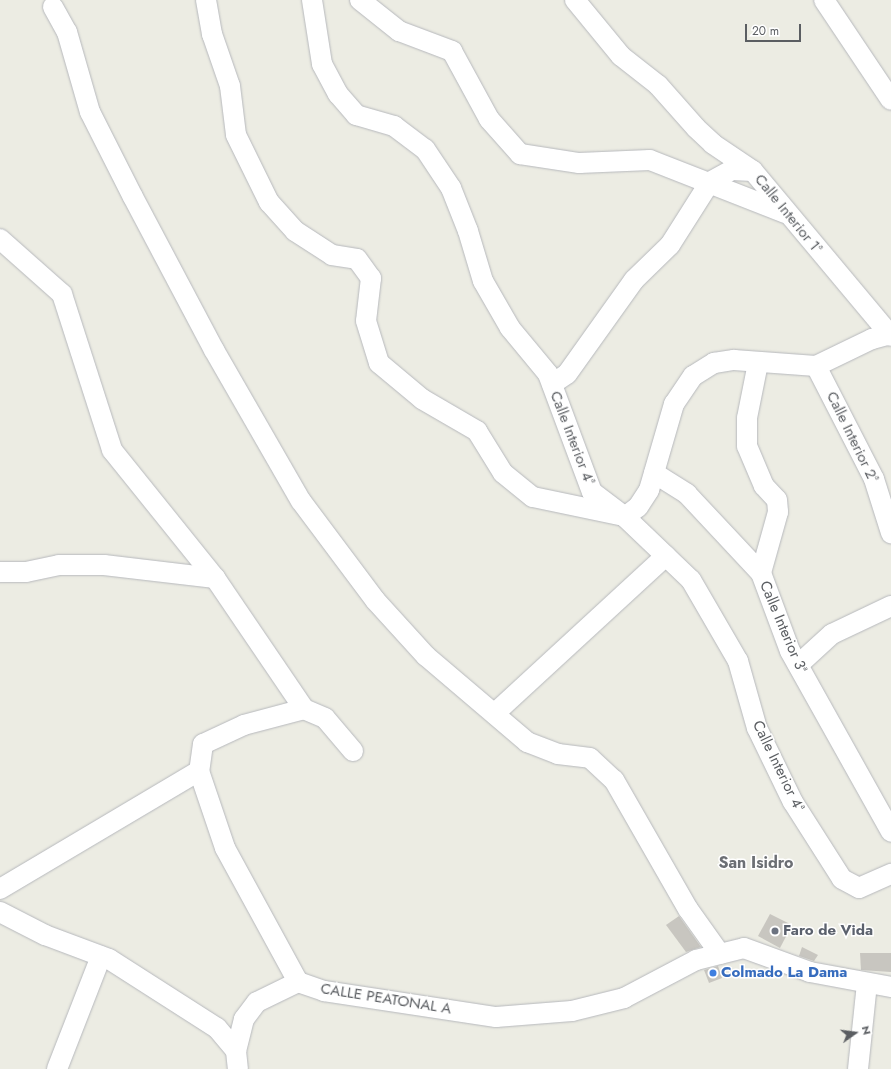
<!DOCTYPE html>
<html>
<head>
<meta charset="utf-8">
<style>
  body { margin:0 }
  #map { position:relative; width:891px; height:1069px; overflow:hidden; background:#ecece3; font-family:Jost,sans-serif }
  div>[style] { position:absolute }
  .building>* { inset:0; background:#c8c6c0 }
  .roads { filter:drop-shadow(0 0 1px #b6b8bc) drop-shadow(0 0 1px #b6b8bc) }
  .minor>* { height:20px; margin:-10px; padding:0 10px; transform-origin:10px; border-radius:10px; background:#fff }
  .dots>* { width:11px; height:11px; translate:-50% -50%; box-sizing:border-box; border:2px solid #fff; border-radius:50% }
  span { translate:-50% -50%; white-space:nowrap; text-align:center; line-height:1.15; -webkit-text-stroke:3px #fff; paint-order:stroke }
  .street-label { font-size:15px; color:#5b5e62 }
  .worship-label { font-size:15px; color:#5b616d; font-weight:700 }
  .left { translate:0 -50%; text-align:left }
  .shop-label { font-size:15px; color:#366cbe; font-weight:700 }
  .neighbourhood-label { font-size:16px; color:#6c6f74; font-weight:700 }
  .north { position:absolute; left:835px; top:1013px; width:40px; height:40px; -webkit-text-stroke:3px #fff; paint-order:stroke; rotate:76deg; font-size:11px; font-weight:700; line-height:16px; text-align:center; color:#5b5e62 }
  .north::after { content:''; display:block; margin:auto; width:14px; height:18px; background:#5b5e62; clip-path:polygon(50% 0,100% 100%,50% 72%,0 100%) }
  .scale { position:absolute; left:745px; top:24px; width:56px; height:18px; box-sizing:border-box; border:2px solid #5b5e62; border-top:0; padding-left:5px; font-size:12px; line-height:14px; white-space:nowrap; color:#5b5e62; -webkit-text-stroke:3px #fff; paint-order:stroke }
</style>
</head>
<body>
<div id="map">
  <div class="building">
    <div style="clip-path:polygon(770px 914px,792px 925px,780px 948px,758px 936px)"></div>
    <div style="clip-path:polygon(679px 916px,701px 947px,686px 952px,666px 925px)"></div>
    <div style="clip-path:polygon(802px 947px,818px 955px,814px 961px,799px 956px)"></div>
    <div style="clip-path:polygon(860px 953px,891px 953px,891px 972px,861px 970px)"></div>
    <div style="clip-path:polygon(718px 966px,722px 978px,709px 983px,704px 970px)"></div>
  </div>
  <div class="roads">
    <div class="minor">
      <div style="left:206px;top:0;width:35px;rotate:80deg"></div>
      <div style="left:212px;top:34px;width:55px;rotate:70.9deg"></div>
      <div style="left:230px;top:86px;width:49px;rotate:83deg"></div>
      <div style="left:236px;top:135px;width:75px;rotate:63.8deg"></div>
      <div style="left:269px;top:202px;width:39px;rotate:48deg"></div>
      <div style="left:295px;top:231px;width:44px;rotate:33deg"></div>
      <div style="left:332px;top:255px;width:25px;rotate:9deg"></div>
      <div style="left:357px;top:259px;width:24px;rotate:54deg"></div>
      <div style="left:371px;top:278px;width:43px;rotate:96.6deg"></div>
      <div style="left:366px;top:321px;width:44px;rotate:72.8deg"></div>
      <div style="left:379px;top:363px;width:56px;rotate:39.9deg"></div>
      <div style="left:422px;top:399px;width:64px;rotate:30.2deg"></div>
      <div style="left:477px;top:431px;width:49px;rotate:58.2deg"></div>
      <div style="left:503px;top:473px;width:38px;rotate:39deg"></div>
      <div style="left:533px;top:497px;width:88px;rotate:11.8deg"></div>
      <div style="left:312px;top:0;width:65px;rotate:81.1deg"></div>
      <div style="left:322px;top:64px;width:34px;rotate:62deg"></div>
      <div style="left:338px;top:94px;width:28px;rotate:49deg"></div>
      <div style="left:356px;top:115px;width:40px;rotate:16deg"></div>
      <div style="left:394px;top:126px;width:39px;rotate:37deg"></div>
      <div style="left:425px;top:149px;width:47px;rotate:56.3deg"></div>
      <div style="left:451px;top:188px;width:46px;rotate:68.4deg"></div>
      <div style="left:468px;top:231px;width:52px;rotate:73.3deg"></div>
      <div style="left:483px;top:281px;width:54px;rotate:60.1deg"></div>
      <div style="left:510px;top:328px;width:60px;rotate:50.4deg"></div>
      <div style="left:548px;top:374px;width:126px;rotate:69.6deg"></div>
      <div style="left:592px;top:492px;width:41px;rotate:37.1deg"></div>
      <div style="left:625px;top:517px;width:91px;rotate:43.7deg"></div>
      <div style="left:691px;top:580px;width:94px;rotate:59.9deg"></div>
      <div style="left:738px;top:661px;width:70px;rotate:74.2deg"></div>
      <div style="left:757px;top:728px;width:82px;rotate:64.1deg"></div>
      <div style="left:793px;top:802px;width:91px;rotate:57.5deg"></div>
      <div style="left:842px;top:879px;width:19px;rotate:28deg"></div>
      <div style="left:859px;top:888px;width:35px;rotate:-24deg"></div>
      <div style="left:360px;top:0;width:50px;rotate:38.5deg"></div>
      <div style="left:399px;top:31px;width:57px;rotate:20.7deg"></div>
      <div style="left:452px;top:51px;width:77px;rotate:61.4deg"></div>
      <div style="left:489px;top:119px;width:47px;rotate:48.5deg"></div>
      <div style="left:520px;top:154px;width:60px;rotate:8.7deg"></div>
      <div style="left:579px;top:163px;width:71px;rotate:-2.4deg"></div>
      <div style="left:650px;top:160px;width:145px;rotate:21.4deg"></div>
      <div style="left:575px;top:0;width:72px;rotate:50.6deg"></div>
      <div style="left:621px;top:56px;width:47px;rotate:38.1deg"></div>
      <div style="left:658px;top:85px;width:57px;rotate:48.5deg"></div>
      <div style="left:696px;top:128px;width:23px;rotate:43deg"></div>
      <div style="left:713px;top:144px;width:48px;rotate:34deg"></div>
      <div style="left:753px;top:171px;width:215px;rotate:50.1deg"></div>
      <div style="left:824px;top:0;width:120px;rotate:56.2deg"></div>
      <div style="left:53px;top:7px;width:29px;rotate:61deg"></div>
      <div style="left:67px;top:32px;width:83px;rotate:74deg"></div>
      <div style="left:90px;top:112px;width:95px;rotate:63.2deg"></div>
      <div style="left:133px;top:197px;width:173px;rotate:62.1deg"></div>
      <div style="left:214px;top:350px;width:174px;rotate:60.1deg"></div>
      <div style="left:301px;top:501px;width:124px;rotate:53.2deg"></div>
      <div style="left:375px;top:600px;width:76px;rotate:47.7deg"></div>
      <div style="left:426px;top:656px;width:133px;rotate:40.4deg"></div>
      <div style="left:527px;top:742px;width:33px;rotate:21deg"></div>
      <div style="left:558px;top:754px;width:32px;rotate:7deg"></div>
      <div style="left:590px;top:758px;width:33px;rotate:43deg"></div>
      <div style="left:614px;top:780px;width:149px;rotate:60.2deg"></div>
      <div style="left:688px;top:909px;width:55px;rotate:54.6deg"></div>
      <div style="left:0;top:239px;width:83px;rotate:41.6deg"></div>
      <div style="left:62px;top:294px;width:164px;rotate:72.2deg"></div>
      <div style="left:112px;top:450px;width:164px;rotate:51.2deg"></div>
      <div style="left:215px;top:578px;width:158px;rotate:55.8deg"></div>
      <div style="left:758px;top:363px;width:56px;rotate:101.3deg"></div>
      <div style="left:747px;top:418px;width:28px;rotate:90deg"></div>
      <div style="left:747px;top:446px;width:43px;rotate:67deg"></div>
      <div style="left:764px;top:486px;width:19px;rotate:47deg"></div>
      <div style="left:777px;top:500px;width:12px;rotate:85deg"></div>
      <div style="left:778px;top:512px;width:63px;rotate:105.6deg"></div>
      <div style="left:761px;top:573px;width:83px;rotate:69.6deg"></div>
      <div style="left:790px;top:651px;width:207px;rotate:60.8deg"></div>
      <div style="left:816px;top:366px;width:127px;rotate:62.8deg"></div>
      <div style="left:874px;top:479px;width:57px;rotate:72.5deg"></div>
      <div style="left:552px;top:384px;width:18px;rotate:-34deg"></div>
      <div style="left:567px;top:374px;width:115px;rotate:-54.5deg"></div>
      <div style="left:634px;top:280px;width:50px;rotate:-44.2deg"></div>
      <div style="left:670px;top:245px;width:75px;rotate:-57.6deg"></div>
      <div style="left:710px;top:182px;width:25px;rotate:-29deg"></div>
      <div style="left:732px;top:170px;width:21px;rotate:3deg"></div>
      <div style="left:654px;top:473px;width:39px;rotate:32deg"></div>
      <div style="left:687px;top:494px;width:108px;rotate:46.9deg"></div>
      <div style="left:625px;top:517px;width:16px;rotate:-38deg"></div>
      <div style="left:638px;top:507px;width:20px;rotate:-57deg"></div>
      <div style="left:649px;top:490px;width:90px;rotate:-73.8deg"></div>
      <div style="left:674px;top:404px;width:34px;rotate:-56deg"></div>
      <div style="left:693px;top:376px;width:25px;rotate:-32deg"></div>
      <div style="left:714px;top:363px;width:20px;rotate:-9deg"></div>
      <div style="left:734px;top:360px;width:82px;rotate:4.2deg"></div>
      <div style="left:816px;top:366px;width:62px;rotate:-25.7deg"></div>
      <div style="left:872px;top:339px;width:20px;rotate:-15deg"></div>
      <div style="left:0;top:572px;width:26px"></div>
      <div style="left:26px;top:572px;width:34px;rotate:-12deg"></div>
      <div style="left:59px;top:565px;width:45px"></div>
      <div style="left:104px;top:565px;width:112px;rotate:6.7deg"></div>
      <div style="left:798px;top:665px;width:46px;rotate:-42.4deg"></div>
      <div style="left:832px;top:634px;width:65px;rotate:-25.4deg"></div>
      <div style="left:495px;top:713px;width:232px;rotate:-42.6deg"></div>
      <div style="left:353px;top:751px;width:43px;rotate:-130.3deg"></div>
      <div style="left:325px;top:718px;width:23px;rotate:-157deg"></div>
      <div style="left:304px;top:709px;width:62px;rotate:165.1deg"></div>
      <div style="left:244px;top:725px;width:45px;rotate:155.1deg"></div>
      <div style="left:203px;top:744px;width:27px;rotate:98deg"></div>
      <div style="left:199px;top:771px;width:81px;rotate:71.3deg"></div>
      <div style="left:225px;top:848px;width:153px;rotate:61.4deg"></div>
      <div style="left:298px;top:982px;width:28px;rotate:19deg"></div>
      <div style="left:324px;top:991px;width:174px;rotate:8.6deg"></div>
      <div style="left:496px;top:1017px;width:76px;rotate:-4.5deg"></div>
      <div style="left:572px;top:1011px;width:54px;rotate:-14deg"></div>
      <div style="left:624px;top:998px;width:81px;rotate:-27.8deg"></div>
      <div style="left:696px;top:960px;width:49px;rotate:-14deg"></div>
      <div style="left:744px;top:948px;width:70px;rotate:20deg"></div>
      <div style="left:810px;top:972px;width:82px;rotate:10.5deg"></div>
      <div style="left:0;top:889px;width:231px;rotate:-30.7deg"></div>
      <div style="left:0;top:912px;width:51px;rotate:27.1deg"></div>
      <div style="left:45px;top:935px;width:68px;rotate:20.6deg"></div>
      <div style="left:109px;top:959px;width:128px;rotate:32.6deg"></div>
      <div style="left:217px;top:1028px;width:30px;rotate:50deg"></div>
      <div style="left:236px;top:1051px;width:18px;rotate:84deg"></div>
      <div style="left:236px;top:1051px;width:33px;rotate:-76deg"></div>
      <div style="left:244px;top:1019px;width:21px;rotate:-53deg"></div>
      <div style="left:257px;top:1002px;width:46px;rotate:-26deg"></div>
      <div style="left:57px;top:1069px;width:121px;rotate:-68.7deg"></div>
      <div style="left:858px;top:1069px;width:86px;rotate:-84deg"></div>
    </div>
  </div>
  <div class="dots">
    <div style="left:775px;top:931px;background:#6b7280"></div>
    <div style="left:713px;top:973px;background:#3f7fe0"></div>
  </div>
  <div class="street-label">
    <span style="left:788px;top:214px;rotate:51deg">Calle Interior 1ª</span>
    <span style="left:852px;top:437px;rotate:64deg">Calle Interior 2ª</span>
    <span style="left:572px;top:438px;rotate:69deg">Calle Interior 4ª</span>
    <span style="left:783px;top:627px;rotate:67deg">Calle Interior 3ª</span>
    <span style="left:778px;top:766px;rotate:64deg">Calle Interior 4ª</span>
    <span style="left:386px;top:999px;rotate:9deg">CALLE PEATONAL A</span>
  </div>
  <div class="worship-label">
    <span class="left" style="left:783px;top:931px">Faro de Vida</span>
  </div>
  <div class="shop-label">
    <span class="left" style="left:721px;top:973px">Colmado La Dama</span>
  </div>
  <div class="neighbourhood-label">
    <span style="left:756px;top:863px">San Isidro</span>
  </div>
  <div class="north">N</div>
  <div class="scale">20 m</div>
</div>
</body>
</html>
